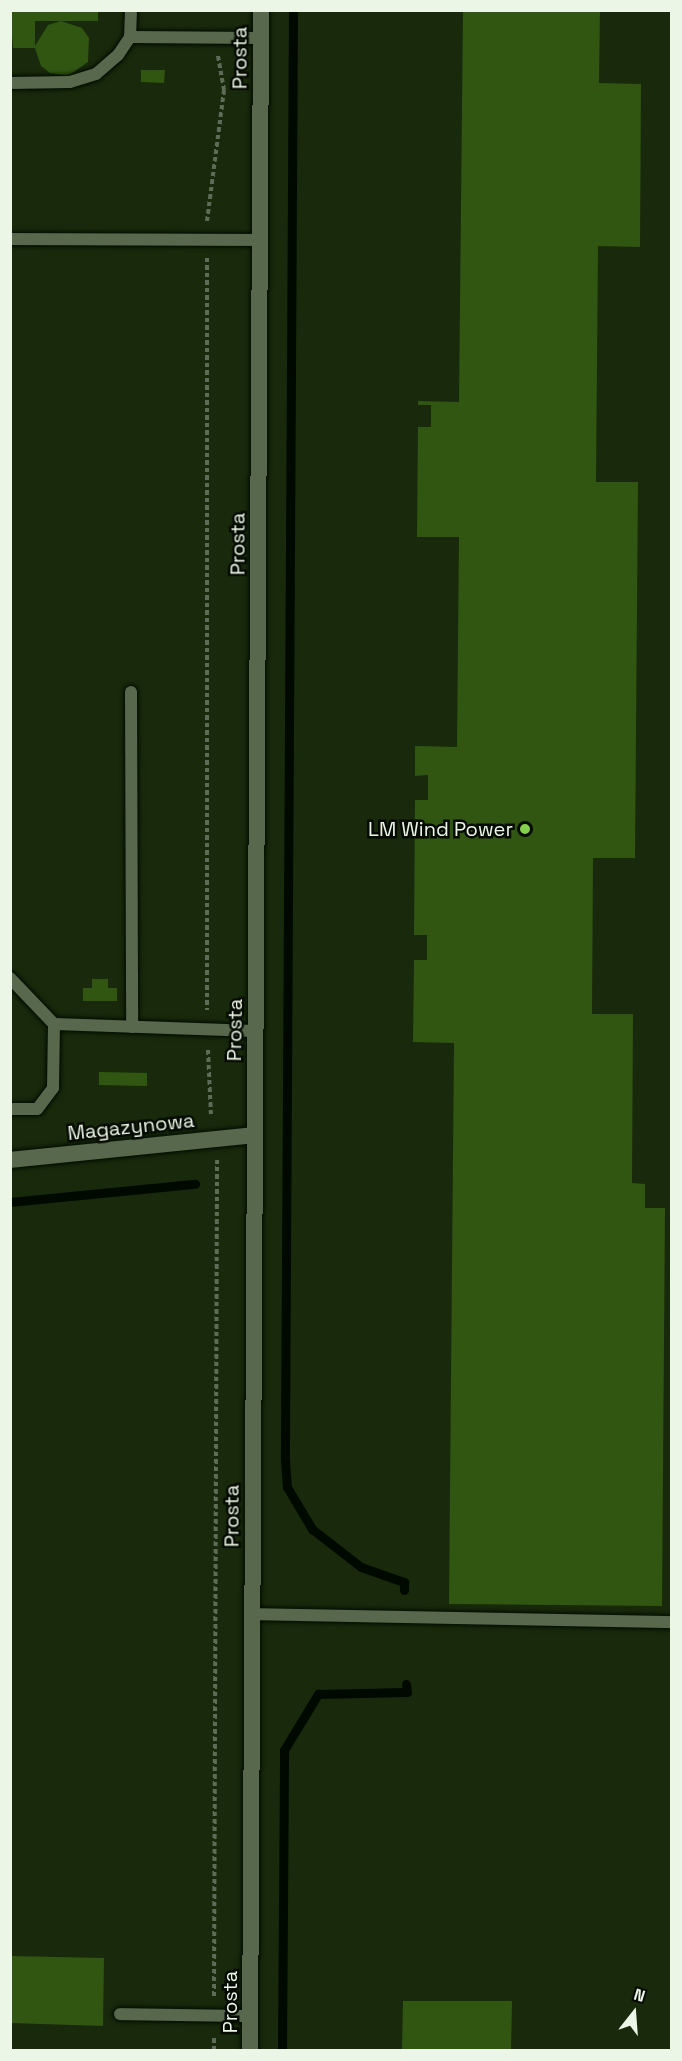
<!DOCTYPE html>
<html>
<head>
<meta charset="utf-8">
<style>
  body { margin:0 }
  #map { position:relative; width:682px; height:2061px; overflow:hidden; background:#14220a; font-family:"Space Grotesk",sans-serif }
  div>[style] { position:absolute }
  .built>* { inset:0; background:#182a0b }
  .stream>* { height:9px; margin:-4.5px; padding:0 4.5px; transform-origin:4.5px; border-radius:4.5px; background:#000900 }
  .building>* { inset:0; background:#315612 }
  .path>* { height:4px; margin-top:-2px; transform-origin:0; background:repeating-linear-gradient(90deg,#5e6b56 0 4.5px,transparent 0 7.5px) }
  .roads { filter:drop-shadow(0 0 2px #020b00) drop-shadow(0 0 2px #020b00) }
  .service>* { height:12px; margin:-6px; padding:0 6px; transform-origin:6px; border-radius:6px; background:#57684d }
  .minor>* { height:16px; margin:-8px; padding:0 8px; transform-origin:8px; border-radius:8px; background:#57684d }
  .tertiary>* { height:16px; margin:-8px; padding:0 8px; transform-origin:8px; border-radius:8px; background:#57684d }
  .dots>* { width:16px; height:16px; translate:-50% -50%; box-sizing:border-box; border:3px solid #050a02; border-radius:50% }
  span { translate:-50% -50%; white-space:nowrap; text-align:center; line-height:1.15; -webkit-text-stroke:5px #050a02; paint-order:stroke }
  .street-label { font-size:20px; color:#ecf6e6 }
  .poi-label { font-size:20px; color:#ecf6e6 }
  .right { translate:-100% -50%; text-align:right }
  .frame { position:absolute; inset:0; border:12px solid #ecf6e6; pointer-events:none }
  .north { position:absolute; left:604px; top:1983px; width:60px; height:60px; -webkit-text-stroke:4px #050a02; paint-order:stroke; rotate:17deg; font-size:16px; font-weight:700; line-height:24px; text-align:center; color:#ecf6e6 }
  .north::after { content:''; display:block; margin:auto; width:21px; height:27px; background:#ecf6e6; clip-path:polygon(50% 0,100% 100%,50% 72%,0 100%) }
</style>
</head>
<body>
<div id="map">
  <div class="built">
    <div style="clip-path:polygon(11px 11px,671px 11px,671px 2050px,11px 2050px)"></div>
  </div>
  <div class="stream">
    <div style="left:293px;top:10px;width:1450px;rotate:90.32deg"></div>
    <div style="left:285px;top:1460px;width:27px;rotate:86deg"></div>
    <div style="left:287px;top:1487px;width:49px;rotate:59.2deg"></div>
    <div style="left:312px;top:1529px;width:62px;rotate:37.8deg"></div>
    <div style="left:361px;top:1567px;width:46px;rotate:19.2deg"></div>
    <div style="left:404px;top:1582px;width:8px;rotate:90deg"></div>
    <div style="left:10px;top:1202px;width:186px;rotate:-5.6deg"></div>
    <div style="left:282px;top:2050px;width:300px;rotate:-89.6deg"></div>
    <div style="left:284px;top:1750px;width:66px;rotate:-58.7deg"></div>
    <div style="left:318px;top:1694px;width:89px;rotate:-1.3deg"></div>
    <div style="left:407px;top:1692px;width:8px;rotate:-97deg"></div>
  </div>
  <div class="building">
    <div style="clip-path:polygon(evenodd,10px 10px,98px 10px,98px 21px,61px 21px,82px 28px,89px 38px,88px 62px,68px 76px,50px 73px,41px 66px,35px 48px,13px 48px,10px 10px,35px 21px,61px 21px,48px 25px,35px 46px,35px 21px)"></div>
    <div style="clip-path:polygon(463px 10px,600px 10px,599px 83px,641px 84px,640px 247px,598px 246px,596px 482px,638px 482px,635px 858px,593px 858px,592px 1014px,633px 1014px,632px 1183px,645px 1184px,645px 1208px,665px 1208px,662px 1606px,449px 1604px,454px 1043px,413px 1042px,414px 960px,427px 960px,427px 935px,414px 935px,415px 800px,428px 800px,428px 775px,415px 776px,415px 746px,457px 747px,459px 537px,417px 537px,418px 427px,431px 427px,431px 405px,418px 405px,418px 401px,459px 402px)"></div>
    <div style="clip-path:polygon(141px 70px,165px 70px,164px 83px,141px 82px)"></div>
    <div style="clip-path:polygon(92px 979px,108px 979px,108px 988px,117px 988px,117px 1001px,83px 1001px,83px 988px,92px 988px)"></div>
    <div style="clip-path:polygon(99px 1072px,147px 1073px,147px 1086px,99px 1085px)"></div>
    <div style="clip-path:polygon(10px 1956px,104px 1958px,103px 2026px,10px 2023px)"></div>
    <div style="clip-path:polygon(403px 2001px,512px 2001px,511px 2050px,402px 2050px)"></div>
  </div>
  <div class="path">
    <div style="left:207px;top:221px;width:132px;rotate:-82.6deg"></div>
    <div style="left:224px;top:90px;width:35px;rotate:-100deg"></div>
    <div style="left:207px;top:258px;width:752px;rotate:90deg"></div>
    <div style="left:208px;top:1050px;width:67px;rotate:87.4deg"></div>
    <div style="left:214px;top:1996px;width:836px;rotate:-89.79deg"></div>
    <div style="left:214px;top:2050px;width:14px;rotate:-90deg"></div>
  </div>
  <div class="roads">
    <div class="service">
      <div style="left:131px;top:10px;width:27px;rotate:92deg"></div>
      <div style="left:130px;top:37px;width:131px;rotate:0.4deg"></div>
      <div style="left:10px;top:83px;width:60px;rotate:-1deg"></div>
      <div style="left:70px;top:82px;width:27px;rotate:-17deg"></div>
      <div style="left:96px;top:74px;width:29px;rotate:-41deg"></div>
      <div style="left:118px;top:55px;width:22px;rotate:-56deg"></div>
      <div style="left:10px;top:239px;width:251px;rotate:0.2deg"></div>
      <div style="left:131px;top:692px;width:335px;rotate:89.8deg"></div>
      <div style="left:10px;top:978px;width:64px;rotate:46.3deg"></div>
      <div style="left:54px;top:1024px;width:64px;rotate:90.9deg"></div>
      <div style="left:53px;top:1088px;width:26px;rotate:127deg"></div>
      <div style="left:37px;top:1109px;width:27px;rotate:180deg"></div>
      <div style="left:54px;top:1024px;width:202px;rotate:2deg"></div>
      <div style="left:253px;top:1614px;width:419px;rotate:1.1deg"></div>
      <div style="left:120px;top:2014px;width:131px;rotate:0.9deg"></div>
    </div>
    <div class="minor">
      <div style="left:10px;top:1160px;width:246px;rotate:-5.8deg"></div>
    </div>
    <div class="tertiary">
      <div style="left:250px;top:2050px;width:2040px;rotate:-89.69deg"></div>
    </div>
  </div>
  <div class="dots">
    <div style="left:525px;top:829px;background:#84cf4d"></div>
  </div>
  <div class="street-label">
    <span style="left:240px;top:58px;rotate:-90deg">Prosta</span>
    <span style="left:238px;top:544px;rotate:-90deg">Prosta</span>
    <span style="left:235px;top:1030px;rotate:-89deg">Prosta</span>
    <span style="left:131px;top:1127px;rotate:-6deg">Magazynowa</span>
    <span style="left:232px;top:1516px;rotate:-90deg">Prosta</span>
    <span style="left:230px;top:2002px;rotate:-90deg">Prosta</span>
  </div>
  <div class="poi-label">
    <span class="right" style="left:513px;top:829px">LM Wind Power</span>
  </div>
  <div class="frame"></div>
  <div class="north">N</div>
</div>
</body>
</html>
